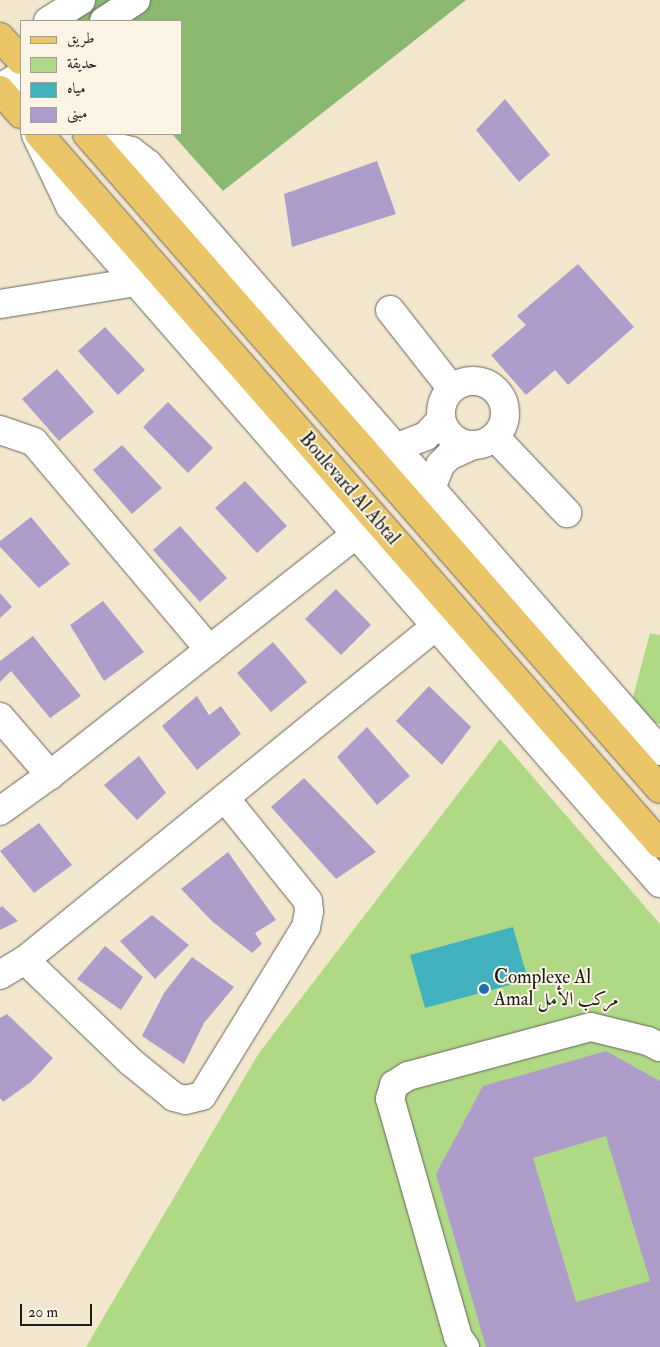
<!DOCTYPE html>
<html>
<head>
<meta charset="utf-8">
<style>
  body { margin:0 }
  #map { position:relative; width:660px; height:1347px; overflow:hidden; background:#f3e8ce; font-family:"IM FELL Double Pica",Amiri,serif }
  div>[style] { position:absolute }
  .green>* { inset:0; background:#afd984 }
  .forest>* { inset:0; background:#8bb972 }
  .water>* { inset:0; background:#42b1be }
  .building>* { inset:0; background:#ae9dcb }
  .roads { filter:drop-shadow(0 0 1px #67635a) drop-shadow(0 0 1px #67635a) }
  .minor>* { height:28px; margin:-14px; padding:0 14px; transform-origin:14px; border-radius:14px; background:#fff }
  .minor>.ring { margin:-14px; padding:0; box-sizing:content-box; background:none; border:28px solid #fff; border-radius:50% }
  .major>* { height:28px; margin:-14px; padding:0 14px; transform-origin:14px; border-radius:14px; background:#ebc669 }
  .dots>* { width:14px; height:14px; translate:-50% -50%; box-sizing:border-box; border:2px solid #fcf5e5; border-radius:50% }
  span { translate:-50% -50%; white-space:nowrap; text-align:center; line-height:1.15; -webkit-text-stroke:4px #fcf5e5; paint-order:stroke }
  .street-label { font-size:19px; color:#1c1c1c }
  .poi-label { font-size:19px; color:#1c1c1c }
  .left { translate:0 -50%; text-align:left }
  .legend { position:absolute; left:20px; top:20px; width:162px; height:115px; box-sizing:border-box; background:#fcf5e5; border:1px solid #a29e95; margin:0; padding:6px 9px; list-style:none; font-size:15px; color:#1c1c1c }
  .legend li { display:flex; align-items:center; gap:10px; height:25px }
  .legend b { width:25px; border:1px solid #a29e95 }
  .scale { position:absolute; left:20px; top:1304px; width:72px; height:22px; box-sizing:border-box; border:2px solid #1c1c1c; border-top:0; padding-left:6px; font-size:15px; line-height:18px; white-space:nowrap; color:#1c1c1c; -webkit-text-stroke:4px #fcf5e5; paint-order:stroke }
</style>
</head>
<body>
<div id="map">
  <div class="green">
    <div style="clip-path:polygon(650px 633px,660px 635px,660px 724px,628px 716px)"></div>
    <div style="clip-path:polygon(500px 739px,660px 924px,660px 1347px,86px 1347px,259px 1053px)"></div>
  </div>
  <div class="forest">
    <div style="clip-path:polygon(55px 0,466px 0,223px 191px,172px 134px,181px 134px,181px 21px,74px 21px)"></div>
  </div>
  <div class="water">
    <div style="clip-path:polygon(513px 927px,528px 980px,425px 1008px,410px 955px)"></div>
  </div>
  <div class="building">
    <div style="clip-path:polygon(505px 99px,550px 155px,519px 182px,476px 130px)"></div>
    <div style="clip-path:polygon(377px 161px,396px 214px,292px 247px,284px 194px)"></div>
    <div style="clip-path:polygon(578px 264px,634px 327px,568px 385px,555px 370px,526px 395px,491px 355px,526px 325px,517px 316px)"></div>
    <div style="clip-path:polygon(105px 327px,145px 370px,118px 395px,78px 351px)"></div>
    <div style="clip-path:polygon(57px 369px,94px 412px,59px 441px,22px 399px)"></div>
    <div style="clip-path:polygon(168px 402px,213px 448px,188px 473px,143px 427px)"></div>
    <div style="clip-path:polygon(122px 445px,162px 488px,132px 514px,93px 470px)"></div>
    <div style="clip-path:polygon(245px 481px,287px 526px,257px 553px,215px 508px)"></div>
    <div style="clip-path:polygon(31px 517px,70px 564px,39px 588px,0 547px,0 541px)"></div>
    <div style="clip-path:polygon(180px 526px,227px 578px,200px 602px,153px 550px)"></div>
    <div style="clip-path:polygon(336px 589px,371px 625px,341px 655px,305px 619px)"></div>
    <div style="clip-path:polygon(0 593px,12px 607px,0 618px)"></div>
    <div style="clip-path:polygon(103px 601px,144px 652px,104px 681px,70px 625px)"></div>
    <div style="clip-path:polygon(33px 636px,81px 696px,50px 718px,11px 671px,0 682px,0 661px)"></div>
    <div style="clip-path:polygon(273px 642px,307px 682px,271px 712px,237px 673px)"></div>
    <div style="clip-path:polygon(429px 686px,471px 727px,442px 765px,396px 721px)"></div>
    <div style="clip-path:polygon(197px 696px,209px 715px,221px 706px,241px 734px,197px 770px,162px 726px)"></div>
    <div style="clip-path:polygon(367px 727px,410px 776px,377px 805px,337px 757px)"></div>
    <div style="clip-path:polygon(139px 756px,166px 793px,137px 820px,104px 785px)"></div>
    <div style="clip-path:polygon(304px 778px,376px 852px,336px 879px,271px 807px)"></div>
    <div style="clip-path:polygon(39px 823px,72px 865px,34px 893px,0 851px)"></div>
    <div style="clip-path:polygon(228px 852px,276px 920px,255px 933px,262px 944px,252px 953px,213px 922px,181px 889px)"></div>
    <div style="clip-path:polygon(2px 906px,18px 921px,0 930px,0 908px)"></div>
    <div style="clip-path:polygon(152px 915px,189px 945px,155px 979px,120px 941px)"></div>
    <div style="clip-path:polygon(105px 946px,143px 977px,121px 1010px,77px 979px)"></div>
    <div style="clip-path:polygon(192px 957px,234px 987px,204px 1023px,184px 1064px,142px 1036px,164px 993px)"></div>
    <div style="clip-path:polygon(7px 1014px,53px 1058px,31px 1082px,3px 1102px,0 1098px,0 1018px)"></div>
    <div style="clip-path:polygon(evenodd,606px 1051px,660px 1081px,660px 1347px,486px 1347px,436px 1174px,483px 1086px,606px 1051px,606px 1136px,650px 1281px,576px 1302px,533px 1158px,606px 1136px)"></div>
  </div>
  <div class="roads">
    <div class="minor">
      <div style="left:48px;top:21px;width:39px;rotate:-32deg"></div>
      <div style="left:104px;top:21px;width:38px;rotate:-33deg"></div>
      <div style="left:0;top:88px;width:25px;rotate:-32deg"></div>
      <div style="left:36px;top:135px;width:79px;rotate:64.4deg"></div>
      <div style="left:70px;top:206px;width:898px;rotate:48.93deg"></div>
      <div style="left:95px;top:142px;width:37px;rotate:14deg"></div>
      <div style="left:131px;top:151px;width:21px;rotate:37deg"></div>
      <div style="left:148px;top:164px;width:779px;rotate:48.9deg"></div>
      <div style="left:0;top:304px;width:138px;rotate:-9.2deg"></div>
      <div style="left:390px;top:310px;width:100px;rotate:51.9deg"></div>
      <div class="ring" style="left:441px;top:381px;width:36px;height:36px"></div>
      <div style="left:0;top:430px;width:36px;rotate:19deg"></div>
      <div style="left:34px;top:442px;width:272px;rotate:49.8deg"></div>
      <div style="left:495px;top:437px;width:105px;rotate:46.5deg"></div>
      <div style="left:395px;top:448px;width:33px;rotate:-21deg"></div>
      <div style="left:426px;top:436px;width:22px;rotate:-47deg"></div>
      <div style="left:431px;top:489px;width:26px;rotate:-69deg"></div>
      <div style="left:440px;top:465px;width:13px;rotate:-45deg"></div>
      <div style="left:449px;top:456px;width:27px;rotate:-24deg"></div>
      <div style="left:0;top:717px;width:77px;rotate:49.2deg"></div>
      <div style="left:0;top:811px;width:62px;rotate:-35.8deg"></div>
      <div style="left:50px;top:775px;width:390px;rotate:-38.2deg"></div>
      <div style="left:25px;top:960px;width:147px;rotate:43.9deg"></div>
      <div style="left:131px;top:1062px;width:55px;rotate:39.1deg"></div>
      <div style="left:174px;top:1097px;width:11px;rotate:15deg"></div>
      <div style="left:185px;top:1100px;width:17px;rotate:-13deg"></div>
      <div style="left:202px;top:1096px;width:198px;rotate:-58.4deg"></div>
      <div style="left:306px;top:927px;width:16px;rotate:-79deg"></div>
      <div style="left:309px;top:911px;width:10px;rotate:-96deg"></div>
      <div style="left:308px;top:901px;width:132px;rotate:-128.9deg"></div>
      <div style="left:0;top:975px;width:29px;rotate:-31deg"></div>
      <div style="left:25px;top:960px;width:530px;rotate:-39.1deg"></div>
      <div style="left:465px;top:1347px;width:12px;rotate:-125deg"></div>
      <div style="left:458px;top:1337px;width:248px;rotate:-105.9deg"></div>
      <div style="left:390px;top:1099px;width:15px;rotate:-74deg"></div>
      <div style="left:394px;top:1085px;width:17px;rotate:-33deg"></div>
      <div style="left:408px;top:1076px;width:189px;rotate:-15deg"></div>
      <div style="left:591px;top:1027px;width:59px;rotate:13.8deg"></div>
      <div style="left:648px;top:1041px;width:13px;rotate:27deg"></div>
    </div>
    <div class="major">
      <div style="left:0;top:37px;width:31px;rotate:48deg"></div>
      <div style="left:0;top:90px;width:32px;rotate:49deg"></div>
      <div style="left:39px;top:134px;width:943px;rotate:48.83deg"></div>
      <div style="left:87px;top:134px;width:870px;rotate:48.82deg"></div>
    </div>
  </div>
  <div class="dots">
    <div style="left:484px;top:989px;background:#1f6fb2"></div>
  </div>
  <div class="street-label">
    <span style="left:349px;top:489px;rotate:49deg">Boulevard Al Abtal</span>
  </div>
  <div class="poi-label">
    <span class="left" style="left:494px;top:989px">Complexe Al<br>Amal مركب الأمل</span>
  </div>
  <ul class="legend">
  <li><b style="height:6px;background:#ebc669"></b>طريق</li>
  <li><b style="height:14px;background:#afd984"></b>حديقة</li>
  <li><b style="height:14px;background:#42b1be"></b>مياه</li>
  <li><b style="height:14px;background:#ae9dcb"></b>مبنى</li>
  </ul>
  <div class="scale">20 m</div>
</div>
</body>
</html>
